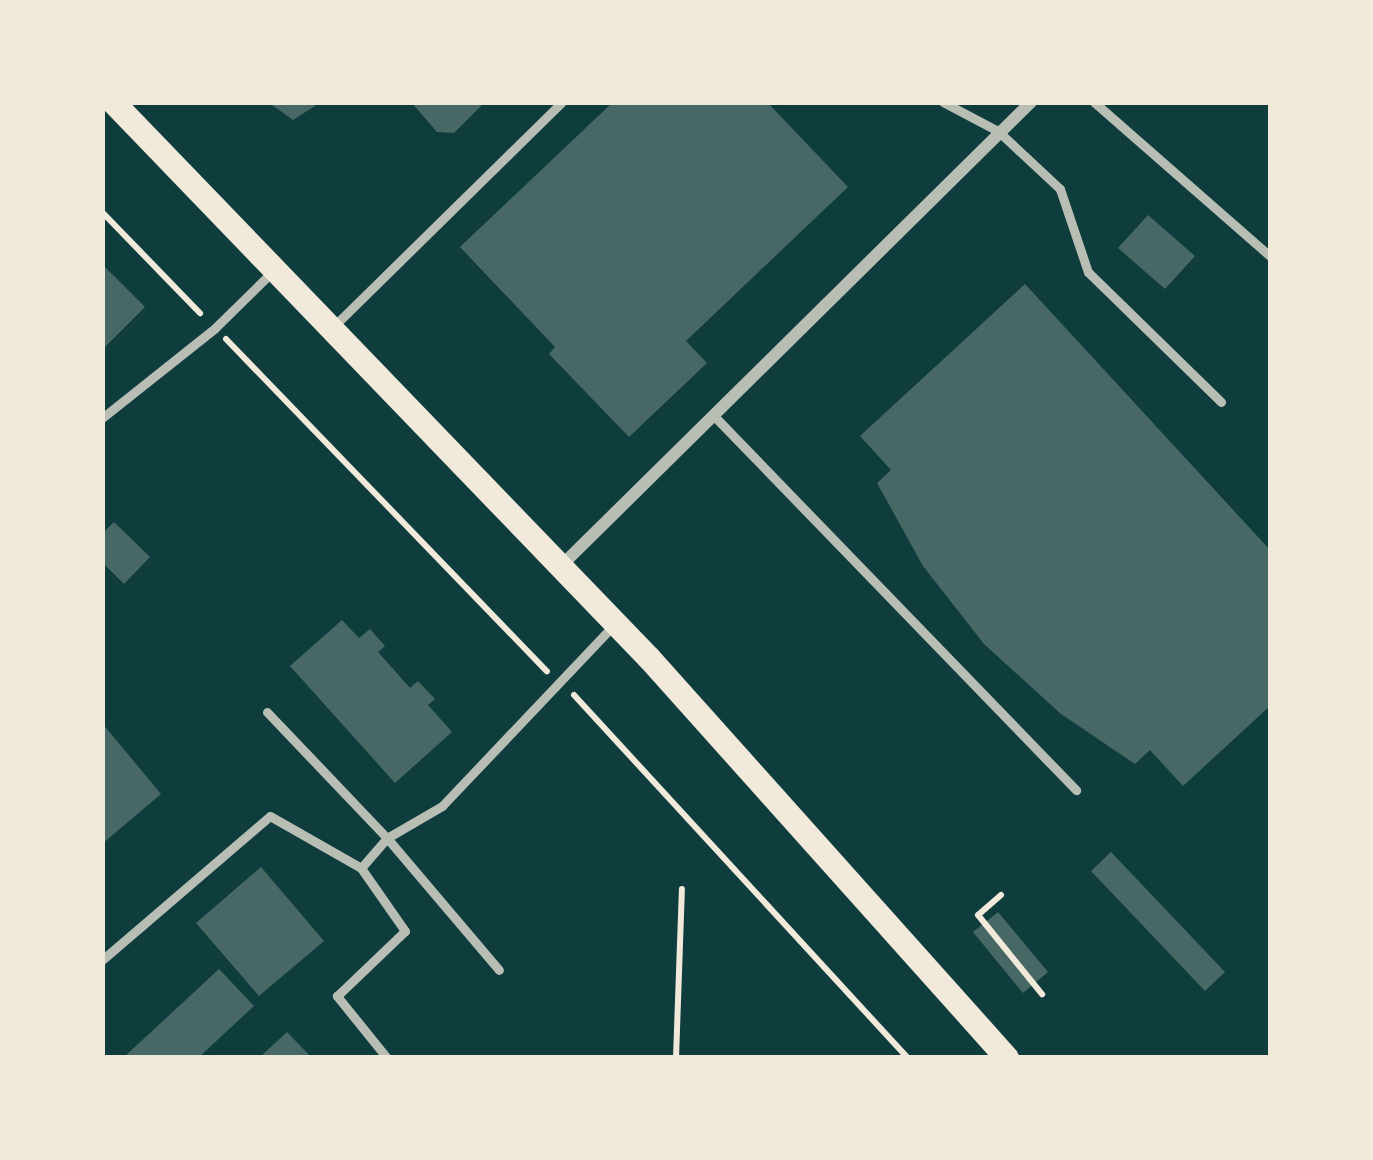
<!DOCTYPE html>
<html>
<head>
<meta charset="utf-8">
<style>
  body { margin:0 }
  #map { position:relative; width:1373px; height:1160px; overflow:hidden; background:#0f3d3e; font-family:Rubik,sans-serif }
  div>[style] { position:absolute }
  .building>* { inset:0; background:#486865 }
  .path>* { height:6px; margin:-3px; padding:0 3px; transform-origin:3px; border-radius:3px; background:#f1e9da }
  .service>* { height:9px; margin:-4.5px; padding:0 4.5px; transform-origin:4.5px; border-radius:4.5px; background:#b8beb3 }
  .minor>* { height:12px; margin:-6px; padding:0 6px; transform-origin:6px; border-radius:6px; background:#b8beb3 }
  .secondary>* { height:24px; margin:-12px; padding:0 12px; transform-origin:12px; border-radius:12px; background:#f1e9da }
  span { translate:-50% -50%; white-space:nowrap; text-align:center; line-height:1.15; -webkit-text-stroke:10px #f1e9da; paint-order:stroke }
  .frame { position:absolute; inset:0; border:105px solid #f1e9da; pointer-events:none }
</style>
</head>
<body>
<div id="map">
  <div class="building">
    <div style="clip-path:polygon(268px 102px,321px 102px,293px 120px)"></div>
    <div style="clip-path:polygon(411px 102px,485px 102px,454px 133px,437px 132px)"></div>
    <div style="clip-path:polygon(613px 102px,767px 102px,848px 187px,686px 341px,707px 363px,629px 437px,549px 354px,555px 347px,460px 247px)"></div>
    <div style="clip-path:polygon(1148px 215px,1195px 256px,1165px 289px,1118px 248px)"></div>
    <div style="clip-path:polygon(102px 264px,145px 307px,102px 350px)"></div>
    <div style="clip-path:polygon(1025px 284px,1271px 551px,1271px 705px,1183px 786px,1150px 750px,1135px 764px,1061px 714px,984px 644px,923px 566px,877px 483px,891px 470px,860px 436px)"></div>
    <div style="clip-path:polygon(114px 522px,150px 557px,124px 584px,102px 562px,102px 534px)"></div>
    <div style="clip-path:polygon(342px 620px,359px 638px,370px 629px,385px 646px,378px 652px,410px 688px,418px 681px,435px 699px,428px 705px,452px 732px,395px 783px,290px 666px)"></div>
    <div style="clip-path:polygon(102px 723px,161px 794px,102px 844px)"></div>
    <div style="clip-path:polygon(1111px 852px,1225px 972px,1205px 991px,1091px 871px)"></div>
    <div style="clip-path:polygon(261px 867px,324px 941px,259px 996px,196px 923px)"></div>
    <div style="clip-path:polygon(998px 912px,1048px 972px,1023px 993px,973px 932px)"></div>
    <div style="clip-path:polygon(219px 969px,254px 1006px,198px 1058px,123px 1058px)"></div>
    <div style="clip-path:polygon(287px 1032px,312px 1058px,259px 1058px)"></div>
  </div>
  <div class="path">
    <div style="left:102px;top:212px;width:141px;rotate:45.9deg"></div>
    <div style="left:226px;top:339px;width:462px;rotate:46deg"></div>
    <div style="left:574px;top:695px;width:493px;rotate:47.4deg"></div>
    <div style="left:1001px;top:895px;width:30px;rotate:139deg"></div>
    <div style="left:978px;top:915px;width:102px;rotate:51deg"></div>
    <div style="left:676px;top:1058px;width:169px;rotate:-88deg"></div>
  </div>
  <div class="service">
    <div style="left:943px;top:102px;width:62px;rotate:27.8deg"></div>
    <div style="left:998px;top:131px;width:85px;rotate:43.1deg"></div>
    <div style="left:1060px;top:189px;width:88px;rotate:71.4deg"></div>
    <div style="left:1088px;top:272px;width:186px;rotate:44.3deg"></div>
    <div style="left:1094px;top:102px;width:235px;rotate:41.2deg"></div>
    <div style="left:335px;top:325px;width:318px;rotate:-44.5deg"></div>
    <div style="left:102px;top:418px;width:144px;rotate:-38.5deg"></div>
    <div style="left:215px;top:328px;width:84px;rotate:-44.5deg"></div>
    <div style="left:716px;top:418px;width:518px;rotate:45.94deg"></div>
    <div style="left:267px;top:712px;width:174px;rotate:46.4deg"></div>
    <div style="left:387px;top:838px;width:173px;rotate:49.7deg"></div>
    <div style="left:102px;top:960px;width:221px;rotate:-40.6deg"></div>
    <div style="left:270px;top:816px;width:105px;rotate:29.7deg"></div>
    <div style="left:387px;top:1058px;width:80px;rotate:-128.9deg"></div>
    <div style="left:337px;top:996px;width:94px;rotate:-43.7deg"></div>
    <div style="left:405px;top:931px;width:77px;rotate:-124.9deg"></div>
    <div style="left:361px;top:868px;width:40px;rotate:-49deg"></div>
    <div style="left:387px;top:838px;width:64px;rotate:-30.2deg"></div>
    <div style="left:442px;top:806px;width:251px;rotate:-46.5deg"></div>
  </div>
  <div class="minor">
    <div style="left:560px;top:567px;width:662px;rotate:-44.63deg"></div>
  </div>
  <div class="secondary">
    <div style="left:113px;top:102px;width:772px;rotate:46.05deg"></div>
    <div style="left:649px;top:658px;width:537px;rotate:48.17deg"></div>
  </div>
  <div class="frame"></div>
</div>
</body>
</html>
